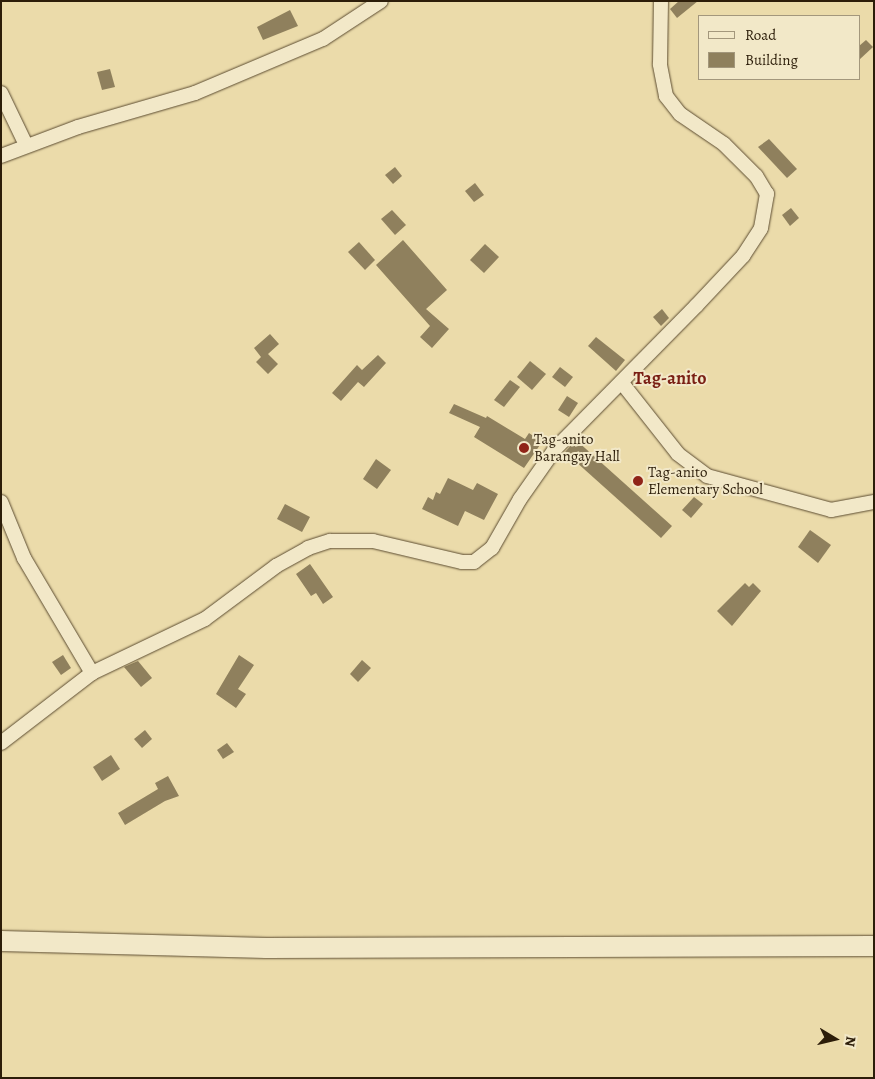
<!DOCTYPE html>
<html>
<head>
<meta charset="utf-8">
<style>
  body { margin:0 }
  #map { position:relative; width:875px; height:1079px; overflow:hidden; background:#ebdbaa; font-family:Alegreya,serif }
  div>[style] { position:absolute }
  .building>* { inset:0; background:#8f805d }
  .roads { filter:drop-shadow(0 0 1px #5c4c31) drop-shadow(0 0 1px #5c4c31) }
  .street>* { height:14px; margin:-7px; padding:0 7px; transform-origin:7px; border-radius:7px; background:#f2e8c8 }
  .secondary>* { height:20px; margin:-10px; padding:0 10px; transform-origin:10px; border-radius:10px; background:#f2e8c8 }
  .dots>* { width:14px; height:14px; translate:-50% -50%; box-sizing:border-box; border:2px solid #f2e8c8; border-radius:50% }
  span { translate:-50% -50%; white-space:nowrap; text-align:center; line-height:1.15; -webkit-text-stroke:4px #f2e8c8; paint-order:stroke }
  .poi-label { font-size:15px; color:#2c1d09 }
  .left { translate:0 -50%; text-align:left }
  .quarter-label { font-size:18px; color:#7a1f14; font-weight:700 }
  .frame { position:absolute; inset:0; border:2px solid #2c1d09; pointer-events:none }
  .legend { position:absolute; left:698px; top:15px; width:162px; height:65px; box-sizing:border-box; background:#f2e8c8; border:1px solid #a3977c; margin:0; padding:6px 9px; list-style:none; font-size:15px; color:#2c1d09 }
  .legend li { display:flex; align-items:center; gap:10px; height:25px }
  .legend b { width:25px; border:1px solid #a3977c }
  .north { position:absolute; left:810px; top:1014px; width:50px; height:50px; -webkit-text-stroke:4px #f2e8c8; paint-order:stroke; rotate:99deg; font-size:14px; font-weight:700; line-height:20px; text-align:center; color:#2c1d09 }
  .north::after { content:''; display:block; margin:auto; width:18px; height:22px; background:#2c1d09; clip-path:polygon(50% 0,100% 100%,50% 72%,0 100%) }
</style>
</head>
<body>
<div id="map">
  <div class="building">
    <div style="clip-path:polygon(679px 1px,698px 1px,677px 18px,670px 9px)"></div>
    <div style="clip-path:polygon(290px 10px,298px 26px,263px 40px,257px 27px)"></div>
    <div style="clip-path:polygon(866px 40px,873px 47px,859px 60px,859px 46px)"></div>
    <div style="clip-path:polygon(110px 69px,115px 87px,102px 90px,97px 72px)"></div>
    <div style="clip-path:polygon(769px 139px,797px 169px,787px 178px,758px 147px)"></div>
    <div style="clip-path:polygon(395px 167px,402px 176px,393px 184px,385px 175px)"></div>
    <div style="clip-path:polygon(475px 183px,484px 195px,474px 202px,465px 191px)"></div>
    <div style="clip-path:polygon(791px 208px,799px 218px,790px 226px,782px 215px)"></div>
    <div style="clip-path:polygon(392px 210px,406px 225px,395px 235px,381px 219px)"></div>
    <div style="clip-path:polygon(403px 240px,447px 290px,426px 309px,449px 329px,432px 348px,420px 337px,430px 326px,376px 265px)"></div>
    <div style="clip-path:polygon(359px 242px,375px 260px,365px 270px,348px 252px)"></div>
    <div style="clip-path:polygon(485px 244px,499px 257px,484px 273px,470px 260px)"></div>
    <div style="clip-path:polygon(662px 309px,669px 318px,661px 326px,653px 317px)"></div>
    <div style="clip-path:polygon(270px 334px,279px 344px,268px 354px,278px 364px,268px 374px,256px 362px,261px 357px,254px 348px)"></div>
    <div style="clip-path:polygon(596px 337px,625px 360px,616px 371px,588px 346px)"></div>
    <div style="clip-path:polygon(378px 355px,386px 363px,364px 387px,358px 382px,341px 401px,332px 393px,357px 365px,362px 370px)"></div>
    <div style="clip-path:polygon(530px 361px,546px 374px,532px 390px,517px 377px)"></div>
    <div style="clip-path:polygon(560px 367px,573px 377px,565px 387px,552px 377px)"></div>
    <div style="clip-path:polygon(510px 380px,520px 387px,504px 407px,494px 400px)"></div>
    <div style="clip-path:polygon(567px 396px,578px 403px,569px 417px,558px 410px)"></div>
    <div style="clip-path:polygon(454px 404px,486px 418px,487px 416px,525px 439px,529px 433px,542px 442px,524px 468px,474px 437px,480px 427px,449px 413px)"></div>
    <div style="clip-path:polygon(576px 440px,672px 526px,661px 538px,565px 452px)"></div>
    <div style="clip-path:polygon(376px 459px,391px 470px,377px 489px,363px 479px)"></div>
    <div style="clip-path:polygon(448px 478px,473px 490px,477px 483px,498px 494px,484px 520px,465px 511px,458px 526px,422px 509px,428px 497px,433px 500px,436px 492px,440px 494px)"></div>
    <div style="clip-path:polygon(694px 497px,703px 504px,691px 518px,682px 510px)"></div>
    <div style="clip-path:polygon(285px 504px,310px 517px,302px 532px,277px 519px)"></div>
    <div style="clip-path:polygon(810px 530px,831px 545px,818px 563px,798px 547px)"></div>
    <div style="clip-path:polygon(310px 564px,333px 597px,323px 604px,316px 593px,311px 596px,296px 574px)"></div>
    <div style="clip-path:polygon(745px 583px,749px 587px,753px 583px,761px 591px,732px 626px,717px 611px)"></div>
    <div style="clip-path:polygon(63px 655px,71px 668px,61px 675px,52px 662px)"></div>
    <div style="clip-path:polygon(239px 655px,254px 665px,238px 689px,246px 694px,236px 708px,216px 694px)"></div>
    <div style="clip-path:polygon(362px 660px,371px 668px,358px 682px,350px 674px)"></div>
    <div style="clip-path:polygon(138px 661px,152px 678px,141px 687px,124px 667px)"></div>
    <div style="clip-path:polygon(145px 730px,152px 739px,142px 748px,134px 739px)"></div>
    <div style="clip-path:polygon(227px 743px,234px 752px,223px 759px,217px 750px)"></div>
    <div style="clip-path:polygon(111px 755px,120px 769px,102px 781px,93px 767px)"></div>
    <div style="clip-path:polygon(168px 776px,179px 796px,165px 801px,125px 825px,118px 813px,158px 789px,155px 783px)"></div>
  </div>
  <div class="roads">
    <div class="street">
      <div style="left:1px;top:93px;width:58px;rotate:64.3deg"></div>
      <div style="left:1px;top:156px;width:82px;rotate:-20.6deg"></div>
      <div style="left:78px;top:127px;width:122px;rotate:-16.2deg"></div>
      <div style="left:195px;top:93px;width:139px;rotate:-22.9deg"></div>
      <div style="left:323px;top:39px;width:69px;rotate:-33.2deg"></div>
      <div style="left:622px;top:383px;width:90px;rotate:51.7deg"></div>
      <div style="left:678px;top:454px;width:36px;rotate:37deg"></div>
      <div style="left:707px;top:476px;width:129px;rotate:15.3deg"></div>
      <div style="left:831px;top:510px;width:44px;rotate:-10.5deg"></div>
      <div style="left:1px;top:502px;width:61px;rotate:67.7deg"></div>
      <div style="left:24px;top:558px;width:134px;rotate:59.4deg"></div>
      <div style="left:1px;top:743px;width:115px;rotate:-37.6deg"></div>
      <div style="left:92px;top:673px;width:125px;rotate:-25.5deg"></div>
      <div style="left:205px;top:619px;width:89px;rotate:-36.7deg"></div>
      <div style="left:276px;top:566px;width:37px;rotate:-29deg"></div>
      <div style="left:308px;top:548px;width:23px;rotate:-18deg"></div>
      <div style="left:330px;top:541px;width:43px"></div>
      <div style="left:373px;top:541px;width:91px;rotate:13.3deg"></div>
      <div style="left:462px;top:562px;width:12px"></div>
      <div style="left:474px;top:562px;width:23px;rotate:-38deg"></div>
      <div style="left:492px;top:548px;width:56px;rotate:-60.3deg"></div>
      <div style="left:520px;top:499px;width:61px;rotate:-55deg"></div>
      <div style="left:555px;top:449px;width:201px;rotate:-45.4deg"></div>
      <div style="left:696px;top:306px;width:69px;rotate:-46.8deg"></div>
      <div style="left:743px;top:256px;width:33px;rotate:-57deg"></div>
      <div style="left:761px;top:228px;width:35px;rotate:-80deg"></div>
      <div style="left:767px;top:194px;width:21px;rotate:-121deg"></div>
      <div style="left:756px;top:176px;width:45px;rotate:-135deg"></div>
      <div style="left:724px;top:144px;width:53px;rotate:-145.7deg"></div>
      <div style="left:680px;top:114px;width:23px;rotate:-128deg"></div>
      <div style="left:666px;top:96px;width:33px;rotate:-101deg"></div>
      <div style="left:660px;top:64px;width:63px;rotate:-89.1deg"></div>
    </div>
    <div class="secondary">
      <div style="left:1px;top:941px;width:265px;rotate:1.5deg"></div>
      <div style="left:266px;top:948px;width:608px;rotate:-0.19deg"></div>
    </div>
  </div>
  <div class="dots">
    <div style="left:524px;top:448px;background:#8f2418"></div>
    <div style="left:638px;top:481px;background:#8f2418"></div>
  </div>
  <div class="poi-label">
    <span class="left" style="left:534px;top:448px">Tag-anito<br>Barangay Hall</span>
    <span class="left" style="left:648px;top:481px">Tag-anito<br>Elementary School</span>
  </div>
  <div class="quarter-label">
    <span style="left:670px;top:378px">Tag-anito</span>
  </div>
  <div class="frame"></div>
  <ul class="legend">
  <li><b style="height:6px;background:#f2e8c8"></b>Road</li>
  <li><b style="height:14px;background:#8f805d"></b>Building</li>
  </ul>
  <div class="north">N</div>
</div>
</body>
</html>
